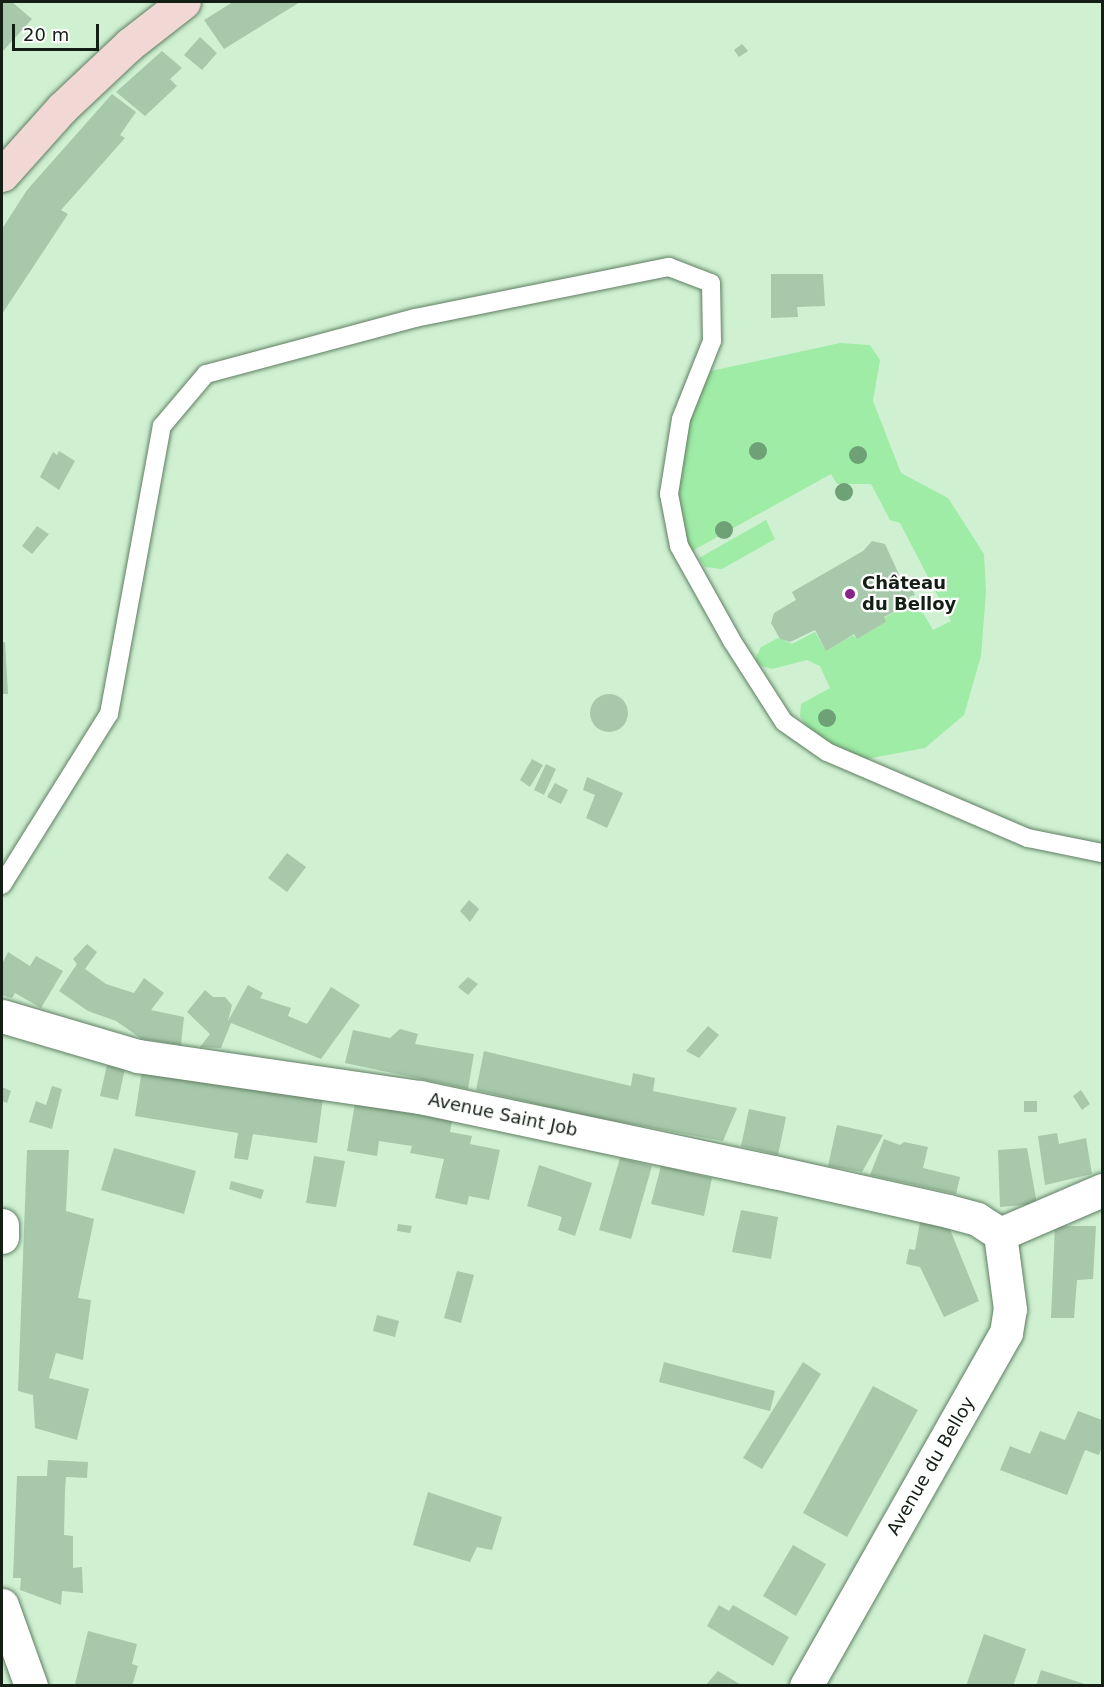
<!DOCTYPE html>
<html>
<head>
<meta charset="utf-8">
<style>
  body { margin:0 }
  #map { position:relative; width:1104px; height:1687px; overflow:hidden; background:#cff1d2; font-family:"DejaVu Sans",sans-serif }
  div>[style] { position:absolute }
  .green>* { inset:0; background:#9eeca6 }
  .building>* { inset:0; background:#a7c8aa }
  .round { border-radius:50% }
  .roads { filter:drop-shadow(0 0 2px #607e62) drop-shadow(0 0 2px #607e62) }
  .lane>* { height:18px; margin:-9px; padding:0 9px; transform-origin:9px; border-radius:9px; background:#fff }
  .street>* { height:33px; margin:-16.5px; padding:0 16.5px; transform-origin:16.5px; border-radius:16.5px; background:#fff }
  .secondary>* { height:33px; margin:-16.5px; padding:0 16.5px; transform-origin:16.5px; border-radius:16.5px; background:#f1d8d5 }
  .trees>* { width:18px; height:18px; margin:-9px; border-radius:50%; background:#6ea276 }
  .dots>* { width:16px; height:16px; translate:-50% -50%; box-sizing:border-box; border:3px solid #fff; border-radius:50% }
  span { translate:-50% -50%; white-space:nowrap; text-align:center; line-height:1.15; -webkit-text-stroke:4.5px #fff; paint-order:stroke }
  .poi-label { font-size:18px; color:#131f14; font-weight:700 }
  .left { translate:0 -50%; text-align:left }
  .street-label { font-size:18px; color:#131f14 }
  .frame { position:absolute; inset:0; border:3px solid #131f14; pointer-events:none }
  .scale { position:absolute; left:12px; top:24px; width:87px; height:27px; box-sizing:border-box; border:3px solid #131f14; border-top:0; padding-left:8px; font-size:18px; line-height:21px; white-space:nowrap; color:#131f14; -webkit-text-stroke:4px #fff; paint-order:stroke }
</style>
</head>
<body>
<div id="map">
  <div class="green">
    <div style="clip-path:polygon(840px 343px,870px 345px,880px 360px,873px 401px,901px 473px,948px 498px,984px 554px,986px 592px,981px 656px,964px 715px,925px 748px,861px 760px,815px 739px,800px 716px,801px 704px,830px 688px,820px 666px,807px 660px,772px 669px,759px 665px,755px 659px,761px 647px,778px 638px,792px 644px,815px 632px,826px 651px,853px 635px,857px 639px,886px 622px,884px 618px,916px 601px,933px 630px,951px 621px,900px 523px,890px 520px,871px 484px,837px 484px,831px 474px,692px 551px,684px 533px,678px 505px,681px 463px,693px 407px,711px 371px)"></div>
    <div style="clip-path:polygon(766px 520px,775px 539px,722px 569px,705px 567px,699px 558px)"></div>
  </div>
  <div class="building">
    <div style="clip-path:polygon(2px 2px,12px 2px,32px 19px,2px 52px)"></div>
    <div style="clip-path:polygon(233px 2px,300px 2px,224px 49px,204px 20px)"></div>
    <div style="clip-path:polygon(200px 37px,217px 53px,202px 70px,184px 55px)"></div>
    <div style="clip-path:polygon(742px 44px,748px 51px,739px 57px,734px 50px)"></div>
    <div style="clip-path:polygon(162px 51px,182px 68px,170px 79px,177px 86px,145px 116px,116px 92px)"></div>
    <div style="clip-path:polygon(112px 94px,136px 112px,120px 135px,125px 138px,61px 210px,68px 214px,2px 314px,2px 229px,27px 190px)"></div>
    <div style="clip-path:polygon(771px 274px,823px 274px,825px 306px,797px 307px,798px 317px,771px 318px)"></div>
    <div style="clip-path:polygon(59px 451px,75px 461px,59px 490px,40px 477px,53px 452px,57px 455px)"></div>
    <div style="clip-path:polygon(37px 526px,49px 534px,32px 554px,22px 546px)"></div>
    <div style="clip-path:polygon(872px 541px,885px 544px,901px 579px,905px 576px,915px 595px,909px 597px,912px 603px,884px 617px,886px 622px,857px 639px,854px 634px,826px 651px,815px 630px,790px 642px,780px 639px,771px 623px,774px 613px,796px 600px,792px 592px,863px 551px)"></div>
    <div style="clip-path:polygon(5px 642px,8px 694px,2px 694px,2px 643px)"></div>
    <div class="round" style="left:590px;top:694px;width:38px;height:38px"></div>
    <div style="clip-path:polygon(532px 759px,543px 765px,530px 787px,520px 780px)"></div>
    <div style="clip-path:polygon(546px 764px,556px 769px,544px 795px,534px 790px)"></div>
    <div style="clip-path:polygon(587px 777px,623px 793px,607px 828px,586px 818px,595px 795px,583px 790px)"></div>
    <div style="clip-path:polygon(555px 783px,568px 790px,561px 804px,547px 797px)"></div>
    <div style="clip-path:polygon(287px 853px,306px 867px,287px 892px,268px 878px)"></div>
    <div style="clip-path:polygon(469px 900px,479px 909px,470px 922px,460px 911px)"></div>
    <div style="clip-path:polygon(87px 944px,97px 952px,85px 969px,106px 984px,134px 993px,144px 978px,164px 993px,151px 1010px,184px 1017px,181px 1045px,142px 1039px,116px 1021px,88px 1011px,59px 991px,77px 964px,73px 959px)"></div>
    <div style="clip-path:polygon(8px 952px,30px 966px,36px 956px,63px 971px,41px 1008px,15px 993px,12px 998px,2px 995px,2px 964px)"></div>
    <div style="clip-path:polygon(468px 977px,478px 984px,468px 995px,458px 987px)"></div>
    <div style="clip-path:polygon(248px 985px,263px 993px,260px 998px,291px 1008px,288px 1016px,307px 1024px,331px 987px,360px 1005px,321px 1059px,231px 1023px,221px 1048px,200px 1047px,210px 1034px,187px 1012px,205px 990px,213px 997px,225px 997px,232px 1005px,228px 1021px)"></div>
    <div style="clip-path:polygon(708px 1026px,719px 1035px,699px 1058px,686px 1051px)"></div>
    <div style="clip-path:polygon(400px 1029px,418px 1034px,415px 1044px,474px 1054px,468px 1089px,345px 1063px,353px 1030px,390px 1038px)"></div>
    <div style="clip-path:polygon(484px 1051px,631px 1086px,633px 1073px,655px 1078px,653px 1091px,737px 1108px,723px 1141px,582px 1115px,476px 1090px)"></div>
    <div style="clip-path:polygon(107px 1065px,125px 1069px,118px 1100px,100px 1096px)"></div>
    <div style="clip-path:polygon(142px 1069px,323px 1098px,317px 1143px,253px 1134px,248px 1160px,234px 1158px,238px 1133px,135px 1116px)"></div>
    <div style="clip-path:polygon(52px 1086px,62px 1089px,52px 1129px,29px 1122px,36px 1101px,46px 1105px)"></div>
    <div style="clip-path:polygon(2px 1087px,11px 1091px,7px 1103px,2px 1101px)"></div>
    <div style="clip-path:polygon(1081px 1090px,1090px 1104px,1082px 1110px,1073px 1096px)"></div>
    <div style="clip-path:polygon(1024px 1101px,1037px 1101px,1037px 1112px,1024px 1112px)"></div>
    <div style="clip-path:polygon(355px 1103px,452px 1121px,450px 1132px,472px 1136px,470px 1144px,500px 1150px,489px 1200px,469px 1196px,467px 1205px,435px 1198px,444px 1159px,410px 1153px,412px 1146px,379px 1141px,377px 1156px,347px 1151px)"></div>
    <div style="clip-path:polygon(749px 1109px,786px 1117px,778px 1155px,741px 1146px)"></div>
    <div style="clip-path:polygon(837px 1125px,883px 1135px,862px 1172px,828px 1166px)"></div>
    <div style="clip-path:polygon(1057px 1133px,1059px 1144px,1086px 1138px,1092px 1174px,1045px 1185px,1038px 1136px)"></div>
    <div style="clip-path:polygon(884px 1139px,900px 1145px,904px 1142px,928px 1147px,923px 1168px,960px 1177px,956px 1194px,870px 1175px)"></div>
    <div style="clip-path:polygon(114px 1148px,196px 1171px,184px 1214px,101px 1190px)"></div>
    <div style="clip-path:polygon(1027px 1148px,1037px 1204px,1000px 1207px,998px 1150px)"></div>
    <div style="clip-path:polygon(27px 1150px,69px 1150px,66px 1211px,94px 1219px,78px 1298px,91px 1300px,83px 1360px,56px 1353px,49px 1378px,89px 1389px,77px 1440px,35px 1428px,33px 1395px,18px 1391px)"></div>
    <div style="clip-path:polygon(314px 1156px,345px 1161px,336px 1207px,306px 1203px)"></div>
    <div style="clip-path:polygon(620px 1158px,652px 1166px,631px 1239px,599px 1230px)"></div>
    <div style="clip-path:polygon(539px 1165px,592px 1183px,575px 1236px,558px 1230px,562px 1217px,527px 1206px)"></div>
    <div style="clip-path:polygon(661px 1166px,712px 1178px,704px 1216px,651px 1204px)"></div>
    <div style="clip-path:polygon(231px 1181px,264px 1190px,261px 1199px,229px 1189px)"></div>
    <div style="clip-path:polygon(741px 1210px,778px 1217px,771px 1259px,732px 1252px)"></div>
    <div style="clip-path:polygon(920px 1222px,949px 1227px,979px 1301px,944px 1317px,920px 1267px,906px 1264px,909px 1249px,915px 1250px)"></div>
    <div style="clip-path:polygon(398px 1224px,412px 1226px,410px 1233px,397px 1231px)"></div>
    <div style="clip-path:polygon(1055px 1226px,1096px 1226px,1093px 1279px,1077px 1280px,1074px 1318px,1051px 1318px)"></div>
    <div style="clip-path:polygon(457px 1271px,474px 1275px,461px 1323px,444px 1318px)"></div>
    <div style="clip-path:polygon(377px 1315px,399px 1321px,395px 1337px,373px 1331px)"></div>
    <div style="clip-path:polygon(664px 1362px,775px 1391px,770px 1411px,659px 1382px)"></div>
    <div style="clip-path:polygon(803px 1362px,821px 1374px,762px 1469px,743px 1458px)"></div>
    <div style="clip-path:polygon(873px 1386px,918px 1410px,847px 1537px,803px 1513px)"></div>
    <div style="clip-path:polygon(1078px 1411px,1102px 1420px,1102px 1447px,1099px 1455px,1085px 1450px,1067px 1495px,1000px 1470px,1010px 1446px,1030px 1454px,1040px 1431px,1065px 1440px)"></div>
    <div style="clip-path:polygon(48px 1460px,88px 1462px,87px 1478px,66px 1477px,65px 1491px,64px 1535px,73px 1536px,73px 1568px,82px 1567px,83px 1593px,62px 1591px,61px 1605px,20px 1590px,21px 1578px,13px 1578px,17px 1476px,47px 1476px)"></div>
    <div style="clip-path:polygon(428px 1492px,502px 1517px,492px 1550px,477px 1547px,470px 1562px,413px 1545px)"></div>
    <div style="clip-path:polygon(793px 1545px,826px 1564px,796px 1616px,763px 1596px)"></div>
    <div style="clip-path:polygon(719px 1605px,729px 1611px,733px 1605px,789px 1637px,773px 1666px,707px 1626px)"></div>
    <div style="clip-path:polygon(88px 1631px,137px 1644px,132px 1664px,138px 1666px,132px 1686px,75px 1684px)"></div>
    <div style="clip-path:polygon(984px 1634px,1026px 1649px,1013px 1686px,966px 1686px)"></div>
    <div style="clip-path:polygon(1041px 1670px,1088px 1685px,1087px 1686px,1036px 1686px)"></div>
    <div style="clip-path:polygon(718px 1671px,743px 1686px,705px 1686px)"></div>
  </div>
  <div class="roads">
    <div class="lane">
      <div style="left:2px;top:885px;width:202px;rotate:-58deg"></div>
      <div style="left:109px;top:714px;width:293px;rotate:-79.6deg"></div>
      <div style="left:162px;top:426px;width:68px;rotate:-49.8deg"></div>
      <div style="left:206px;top:374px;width:216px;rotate:-15deg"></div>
      <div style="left:415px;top:318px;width:259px;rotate:-11.4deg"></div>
      <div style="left:669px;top:267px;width:45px;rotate:20.9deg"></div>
      <div style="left:711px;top:283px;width:58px;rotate:89deg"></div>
      <div style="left:712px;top:341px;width:84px;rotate:111.7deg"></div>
      <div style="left:681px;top:419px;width:76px;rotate:99.1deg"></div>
      <div style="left:669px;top:494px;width:53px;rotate:79.1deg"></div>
      <div style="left:679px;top:546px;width:109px;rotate:60.8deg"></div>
      <div style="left:732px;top:641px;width:96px;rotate:57.3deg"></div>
      <div style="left:784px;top:722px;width:52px;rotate:34.9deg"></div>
      <div style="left:827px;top:752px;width:219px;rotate:23.2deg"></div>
      <div style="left:1028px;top:838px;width:76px;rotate:11.5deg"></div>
    </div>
    <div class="street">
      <div style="left:2px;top:1016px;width:142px;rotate:16.4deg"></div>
      <div style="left:138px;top:1056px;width:285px;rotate:8.3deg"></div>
      <div style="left:420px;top:1097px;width:362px;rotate:12deg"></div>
      <div style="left:774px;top:1172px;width:178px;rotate:12.6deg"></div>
      <div style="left:948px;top:1211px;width:30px;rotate:15deg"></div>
      <div style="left:977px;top:1219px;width:27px;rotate:33deg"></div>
      <div style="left:2px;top:1225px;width:12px;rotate:90deg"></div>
      <div style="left:1000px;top:1234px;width:111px;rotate:-23.3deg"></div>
      <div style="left:2px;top:1605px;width:86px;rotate:70.3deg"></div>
      <div style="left:806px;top:1686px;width:406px;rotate:-60.5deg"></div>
      <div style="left:1006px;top:1333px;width:24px;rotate:-81deg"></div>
      <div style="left:1010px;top:1309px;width:76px;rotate:-97.6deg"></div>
    </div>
    <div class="secondary">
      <div style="left:2px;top:175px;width:90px;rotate:-48.2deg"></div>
      <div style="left:62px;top:108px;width:93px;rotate:-43.3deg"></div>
      <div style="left:130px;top:44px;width:68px;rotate:-37.9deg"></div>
    </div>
  </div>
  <div class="trees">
    <div style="left:758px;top:451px"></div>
    <div style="left:858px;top:455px"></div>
    <div style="left:844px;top:492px"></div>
    <div style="left:724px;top:530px"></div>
    <div style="left:827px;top:718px"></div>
  </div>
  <div class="dots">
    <div style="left:850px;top:594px;background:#88238b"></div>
  </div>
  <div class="poi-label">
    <span class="left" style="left:862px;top:594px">Château<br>du Belloy</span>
  </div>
  <div class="street-label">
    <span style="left:503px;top:1115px;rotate:12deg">Avenue Saint Job</span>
    <span style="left:931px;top:1466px;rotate:-60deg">Avenue du Belloy</span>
  </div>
  <div class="frame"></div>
  <div class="scale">20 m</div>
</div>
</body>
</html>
